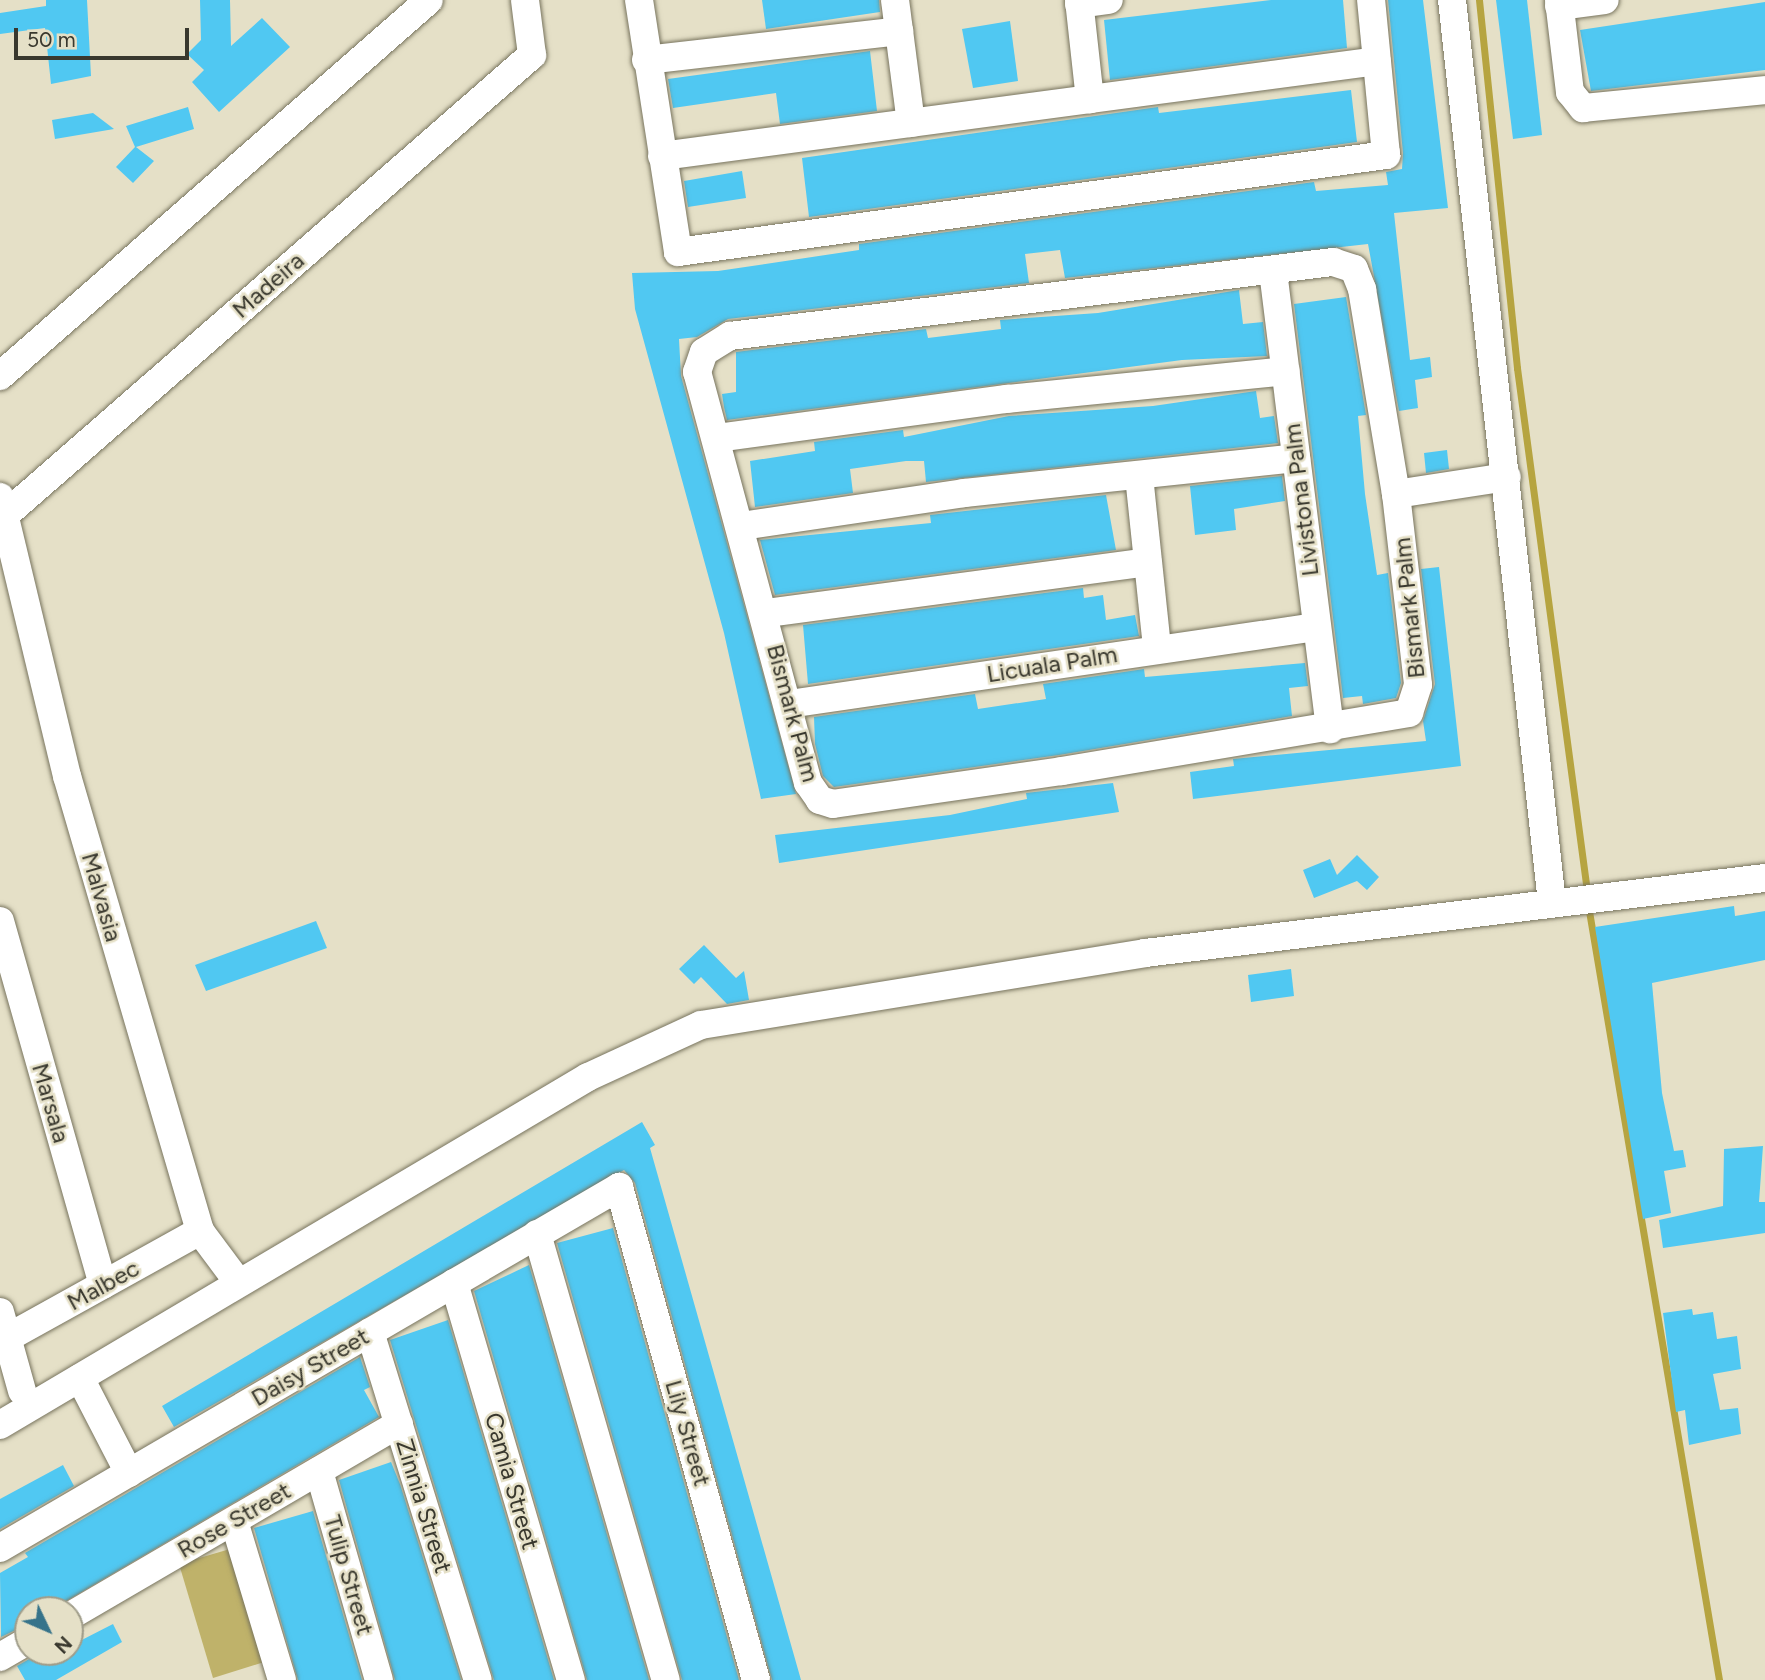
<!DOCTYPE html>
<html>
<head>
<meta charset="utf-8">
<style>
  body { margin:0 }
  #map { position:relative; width:1765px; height:1680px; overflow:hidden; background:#e5e0c7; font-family:Figtree,sans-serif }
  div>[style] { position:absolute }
  .green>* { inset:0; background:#bfb26a }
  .stream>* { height:7px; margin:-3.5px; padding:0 3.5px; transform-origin:3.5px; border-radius:3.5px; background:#b6a440 }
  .building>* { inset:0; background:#50c8f2 }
  .roads { filter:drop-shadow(0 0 2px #78745e) drop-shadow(0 0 2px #78745e) }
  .minor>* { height:28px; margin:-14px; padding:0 14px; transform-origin:14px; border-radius:14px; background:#fff }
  span { translate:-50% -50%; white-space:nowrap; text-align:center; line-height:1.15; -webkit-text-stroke:5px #e5e0c7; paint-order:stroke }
  .street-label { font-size:24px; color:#39382e }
  .north { position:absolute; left:14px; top:1596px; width:70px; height:70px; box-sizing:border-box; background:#e5e0c7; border:2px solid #a09d8a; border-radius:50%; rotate:134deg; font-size:19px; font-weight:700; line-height:28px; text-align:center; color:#39382e }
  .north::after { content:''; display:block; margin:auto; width:24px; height:32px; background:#36738a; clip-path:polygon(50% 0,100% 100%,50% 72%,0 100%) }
  .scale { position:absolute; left:14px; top:28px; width:175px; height:32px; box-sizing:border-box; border:4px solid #39382e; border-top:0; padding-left:9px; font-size:21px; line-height:24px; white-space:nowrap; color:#39382e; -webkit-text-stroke:5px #e5e0c7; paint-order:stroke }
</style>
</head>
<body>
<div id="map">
  <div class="green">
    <div style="clip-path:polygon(230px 1549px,264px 1662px,213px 1678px,179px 1564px)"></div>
  </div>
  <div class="stream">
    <div style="left:1479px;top:0;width:370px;rotate:84.1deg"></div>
    <div style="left:1517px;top:368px;width:521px;rotate:82.38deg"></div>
    <div style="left:1589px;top:911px;width:780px;rotate:80.4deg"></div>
  </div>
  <div class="building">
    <div style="clip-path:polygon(46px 0,87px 0,91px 76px,51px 84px,45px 28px,0 34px,0 13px,46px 6px)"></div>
    <div style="clip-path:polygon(200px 0,230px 0,231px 46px,262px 18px,290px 47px,219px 112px,192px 82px,204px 70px,187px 54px,201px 40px)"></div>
    <div style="clip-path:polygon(762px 0,879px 0,880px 12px,766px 29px)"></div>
    <div style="clip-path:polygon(1271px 0,1343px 0,1347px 48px,1110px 80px,1104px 20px)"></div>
    <div style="clip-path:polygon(1388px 0,1423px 0,1448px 208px,1394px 213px,1410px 360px,1430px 357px,1432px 377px,1415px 380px,1418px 408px,1399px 411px,1368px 244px,1065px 278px,1060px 250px,1025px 254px,1029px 283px,728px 319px,697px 337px,679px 339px,681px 376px,796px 794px,761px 799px,724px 633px,635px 309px,632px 273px,718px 271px,859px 250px,859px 244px,1314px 182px,1316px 191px,1388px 185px,1386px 172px,1402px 169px,1403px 153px)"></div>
    <div style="clip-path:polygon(1496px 0,1527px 0,1542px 135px,1513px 139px)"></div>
    <div style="clip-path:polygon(1765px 2px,1765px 70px,1591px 91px,1580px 30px)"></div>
    <div style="clip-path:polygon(1010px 21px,1018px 81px,973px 88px,962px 29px)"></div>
    <div style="clip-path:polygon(870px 51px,877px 111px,780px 124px,776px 93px,673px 108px,668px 79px)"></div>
    <div style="clip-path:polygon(1351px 90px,1357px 142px,809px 217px,802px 158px,1158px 107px,1159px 113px)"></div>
    <div style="clip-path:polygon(188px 107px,194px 129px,136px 147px,154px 161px,133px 183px,116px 167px,135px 147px,126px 126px)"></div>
    <div style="clip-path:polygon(93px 113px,114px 129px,55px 139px,52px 120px)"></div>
    <div style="clip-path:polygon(742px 171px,746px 198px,688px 207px,684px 181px)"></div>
    <div style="clip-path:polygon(1239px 290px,1243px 324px,1263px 322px,1267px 356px,1182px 360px,727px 420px,724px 407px,722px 394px,736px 392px,736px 352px,926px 329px,928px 338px,1001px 329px,1000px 320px,1098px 313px)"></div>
    <div style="clip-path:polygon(1346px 297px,1366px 415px,1358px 416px,1365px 494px,1377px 575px,1388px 573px,1401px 683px,1396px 698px,1363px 704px,1362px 696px,1343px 698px,1294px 304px)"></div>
    <div style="clip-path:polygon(1256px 391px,1260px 418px,1274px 416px,1278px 443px,926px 482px,924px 461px,906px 461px,850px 469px,853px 493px,755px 507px,750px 461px,815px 451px,814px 442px,903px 430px,904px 437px,1009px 416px,1153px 406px)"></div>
    <div style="clip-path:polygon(1447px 450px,1449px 469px,1426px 473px,1424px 453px)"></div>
    <div style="clip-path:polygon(1282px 476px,1285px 501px,1234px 509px,1236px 530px,1195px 535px,1190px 486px)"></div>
    <div style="clip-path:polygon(1106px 495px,1116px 550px,775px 595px,760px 540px,931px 523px,930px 515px)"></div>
    <div style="clip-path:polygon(1439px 567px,1461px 766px,1193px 799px,1190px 772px,1234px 766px,1233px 759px,1426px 741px,1423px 721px,1435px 684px,1421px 569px)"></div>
    <div style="clip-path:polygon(1083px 588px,1084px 598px,1103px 595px,1106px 620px,1135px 615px,1139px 636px,808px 684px,803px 625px)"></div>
    <div style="clip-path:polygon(1305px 663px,1308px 686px,1289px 688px,1292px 716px,1059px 755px,834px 787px,823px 776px,815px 744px,814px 717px,975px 694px,978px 709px,1046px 699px,1043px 684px,1144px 669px,1145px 677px)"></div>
    <div style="clip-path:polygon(1113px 783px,1119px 812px,779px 863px,775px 835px,950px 815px,1027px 799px,1026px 793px)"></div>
    <div style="clip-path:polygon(1357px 855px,1379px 877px,1367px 890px,1357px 881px,1314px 898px,1303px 870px,1330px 859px,1337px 875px)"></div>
    <div style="clip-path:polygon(1734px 906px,1735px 916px,1765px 911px,1765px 960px,1652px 983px,1662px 1093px,1674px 1151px,1683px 1150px,1686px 1167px,1664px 1171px,1671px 1213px,1643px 1219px,1595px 927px)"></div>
    <div style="clip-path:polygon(316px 921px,327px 948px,206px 991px,195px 965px)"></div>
    <div style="clip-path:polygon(704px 945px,736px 978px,744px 971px,749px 1000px,727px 1004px,701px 977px,694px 984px,679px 969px)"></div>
    <div style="clip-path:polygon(1291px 969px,1294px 996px,1251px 1002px,1248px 975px)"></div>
    <div style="clip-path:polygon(642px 1122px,655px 1145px,650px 1148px,801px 1680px,772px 1680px,635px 1183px,624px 1170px,174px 1427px,162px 1406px)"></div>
    <div style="clip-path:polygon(1763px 1146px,1759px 1202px,1765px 1202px,1765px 1233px,1663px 1248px,1659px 1220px,1723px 1206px,1724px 1149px)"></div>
    <div style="clip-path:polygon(613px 1228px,739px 1680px,682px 1680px,557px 1243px)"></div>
    <div style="clip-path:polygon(529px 1265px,649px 1680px,587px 1680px,474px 1291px)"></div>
    <div style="clip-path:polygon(1692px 1309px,1693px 1315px,1713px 1312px,1717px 1339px,1737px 1336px,1741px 1369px,1713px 1374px,1720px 1410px,1738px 1408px,1741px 1434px,1689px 1445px,1685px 1410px,1676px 1412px,1663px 1313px)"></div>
    <div style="clip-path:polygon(448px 1320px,554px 1680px,494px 1680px,390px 1340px)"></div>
    <div style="clip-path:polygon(360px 1357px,370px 1387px,364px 1390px,379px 1417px,51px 1610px,28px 1610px,28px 1624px,1px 1637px,0 1573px,28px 1557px,25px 1553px)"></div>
    <div style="clip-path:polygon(391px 1462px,400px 1484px,461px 1680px,395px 1680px,339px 1480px)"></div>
    <div style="clip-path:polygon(63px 1465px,74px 1486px,0 1529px,0 1499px)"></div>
    <div style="clip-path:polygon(313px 1511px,362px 1680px,298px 1680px,254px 1528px)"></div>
    <div style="clip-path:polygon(113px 1624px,122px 1642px,56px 1680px,25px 1680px,17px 1666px,38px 1654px,70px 1652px,70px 1646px)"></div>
  </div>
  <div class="roads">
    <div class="minor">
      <div style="left:639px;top:0;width:255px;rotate:81.2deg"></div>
      <div style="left:678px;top:252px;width:715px;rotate:-7.8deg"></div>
      <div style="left:1386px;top:155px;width:156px;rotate:-95.5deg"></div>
      <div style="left:895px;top:0;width:124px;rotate:82.6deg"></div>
      <div style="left:1079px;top:0;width:100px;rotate:83.7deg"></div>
      <div style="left:1452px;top:0;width:909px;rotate:83.68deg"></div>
      <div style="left:1559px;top:0;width:93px;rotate:83.2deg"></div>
      <div style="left:1570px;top:92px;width:21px;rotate:51deg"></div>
      <div style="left:1583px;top:108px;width:183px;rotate:-5.6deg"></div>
      <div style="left:1079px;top:4px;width:30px;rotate:-8deg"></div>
      <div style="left:1559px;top:6px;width:46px;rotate:-7.4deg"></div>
      <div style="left:646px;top:60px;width:255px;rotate:-6.5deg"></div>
      <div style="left:662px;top:156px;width:721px;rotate:-7.57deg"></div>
      <div style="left:1333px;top:262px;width:22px;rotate:18deg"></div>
      <div style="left:1354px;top:269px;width:22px;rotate:68deg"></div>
      <div style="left:1362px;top:289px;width:208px;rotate:80.6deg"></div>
      <div style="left:1396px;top:494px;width:192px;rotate:83.4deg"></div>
      <div style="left:1418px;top:685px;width:29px;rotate:108deg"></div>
      <div style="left:1409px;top:713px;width:352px;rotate:170.5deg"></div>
      <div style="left:1062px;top:771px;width:231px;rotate:171.8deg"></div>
      <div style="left:833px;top:804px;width:14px;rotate:-163deg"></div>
      <div style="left:820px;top:800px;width:21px;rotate:-125deg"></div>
      <div style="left:808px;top:783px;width:426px;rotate:-105.1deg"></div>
      <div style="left:697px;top:372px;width:21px;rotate:-71deg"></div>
      <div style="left:704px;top:352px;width:31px;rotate:-32deg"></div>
      <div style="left:730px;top:336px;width:608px;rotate:-7deg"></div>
      <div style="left:1273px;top:271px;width:462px;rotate:82.9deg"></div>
      <div style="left:0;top:376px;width:570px;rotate:-41.23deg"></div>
      <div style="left:717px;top:438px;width:293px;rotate:-7.7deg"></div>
      <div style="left:1007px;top:399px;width:280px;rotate:-5.7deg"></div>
      <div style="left:1139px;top:476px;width:173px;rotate:84deg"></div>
      <div style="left:1396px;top:494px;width:112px;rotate:-8.7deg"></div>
      <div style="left:0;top:497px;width:287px;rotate:76.5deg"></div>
      <div style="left:67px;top:776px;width:474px;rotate:73.7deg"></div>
      <div style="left:200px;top:1231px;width:64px;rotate:53.3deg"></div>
      <div style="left:4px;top:516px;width:701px;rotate:-41.12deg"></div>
      <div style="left:532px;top:55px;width:55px;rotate:-97.3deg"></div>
      <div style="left:741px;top:526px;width:225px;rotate:-8.4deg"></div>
      <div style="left:964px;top:493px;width:334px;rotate:-6deg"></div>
      <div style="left:767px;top:613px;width:384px;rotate:-7.6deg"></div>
      <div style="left:789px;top:704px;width:533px;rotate:-8.31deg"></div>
      <div style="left:0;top:921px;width:378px;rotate:74.2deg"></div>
      <div style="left:537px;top:1234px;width:464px;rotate:73.9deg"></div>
      <div style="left:454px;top:1283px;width:414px;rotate:73.6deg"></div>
      <div style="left:0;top:1312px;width:82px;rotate:74.4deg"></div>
      <div style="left:370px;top:1332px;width:364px;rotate:72.8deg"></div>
      <div style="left:7px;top:1338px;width:221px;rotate:-29deg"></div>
      <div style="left:80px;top:1378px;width:107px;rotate:62.7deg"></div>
      <div style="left:0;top:1425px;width:683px;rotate:-30.62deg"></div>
      <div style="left:588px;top:1077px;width:124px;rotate:-24.7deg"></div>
      <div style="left:701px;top:1025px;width:450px;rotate:-9.2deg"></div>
      <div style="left:1145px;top:953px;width:625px;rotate:-6.9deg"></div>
      <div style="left:319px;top:1471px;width:217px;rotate:74deg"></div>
      <div style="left:234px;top:1521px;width:166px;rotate:73.2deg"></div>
      <div style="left:0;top:1548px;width:717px;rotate:-30.25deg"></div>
      <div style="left:619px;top:1187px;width:512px;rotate:74.47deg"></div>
      <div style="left:70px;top:1616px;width:381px;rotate:-30.3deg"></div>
      <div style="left:0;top:1657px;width:32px;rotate:-30deg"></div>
    </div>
  </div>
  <div class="street-label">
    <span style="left:268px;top:285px;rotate:-41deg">Madeira</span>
    <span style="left:1301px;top:500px;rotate:-97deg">Livistona Palm</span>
    <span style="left:1409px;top:608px;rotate:-96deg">Bismark Palm</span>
    <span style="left:1052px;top:664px;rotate:-9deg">Licuala Palm</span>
    <span style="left:793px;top:713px;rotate:75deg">Bismark Palm</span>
    <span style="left:102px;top:897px;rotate:74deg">Malvasia</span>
    <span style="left:51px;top:1103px;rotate:74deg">Marsala</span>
    <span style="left:103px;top:1285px;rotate:-29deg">Malbec</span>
    <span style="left:310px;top:1367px;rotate:-30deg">Daisy Street</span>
    <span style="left:688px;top:1433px;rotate:74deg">Lily Street</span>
    <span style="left:512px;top:1481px;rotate:74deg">Camia Street</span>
    <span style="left:424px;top:1506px;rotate:73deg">Zinnia Street</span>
    <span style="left:234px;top:1520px;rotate:-30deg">Rose Street</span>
    <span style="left:349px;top:1575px;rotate:74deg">Tulip Street</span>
  </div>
  <div class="north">N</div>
  <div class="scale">50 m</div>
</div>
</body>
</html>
